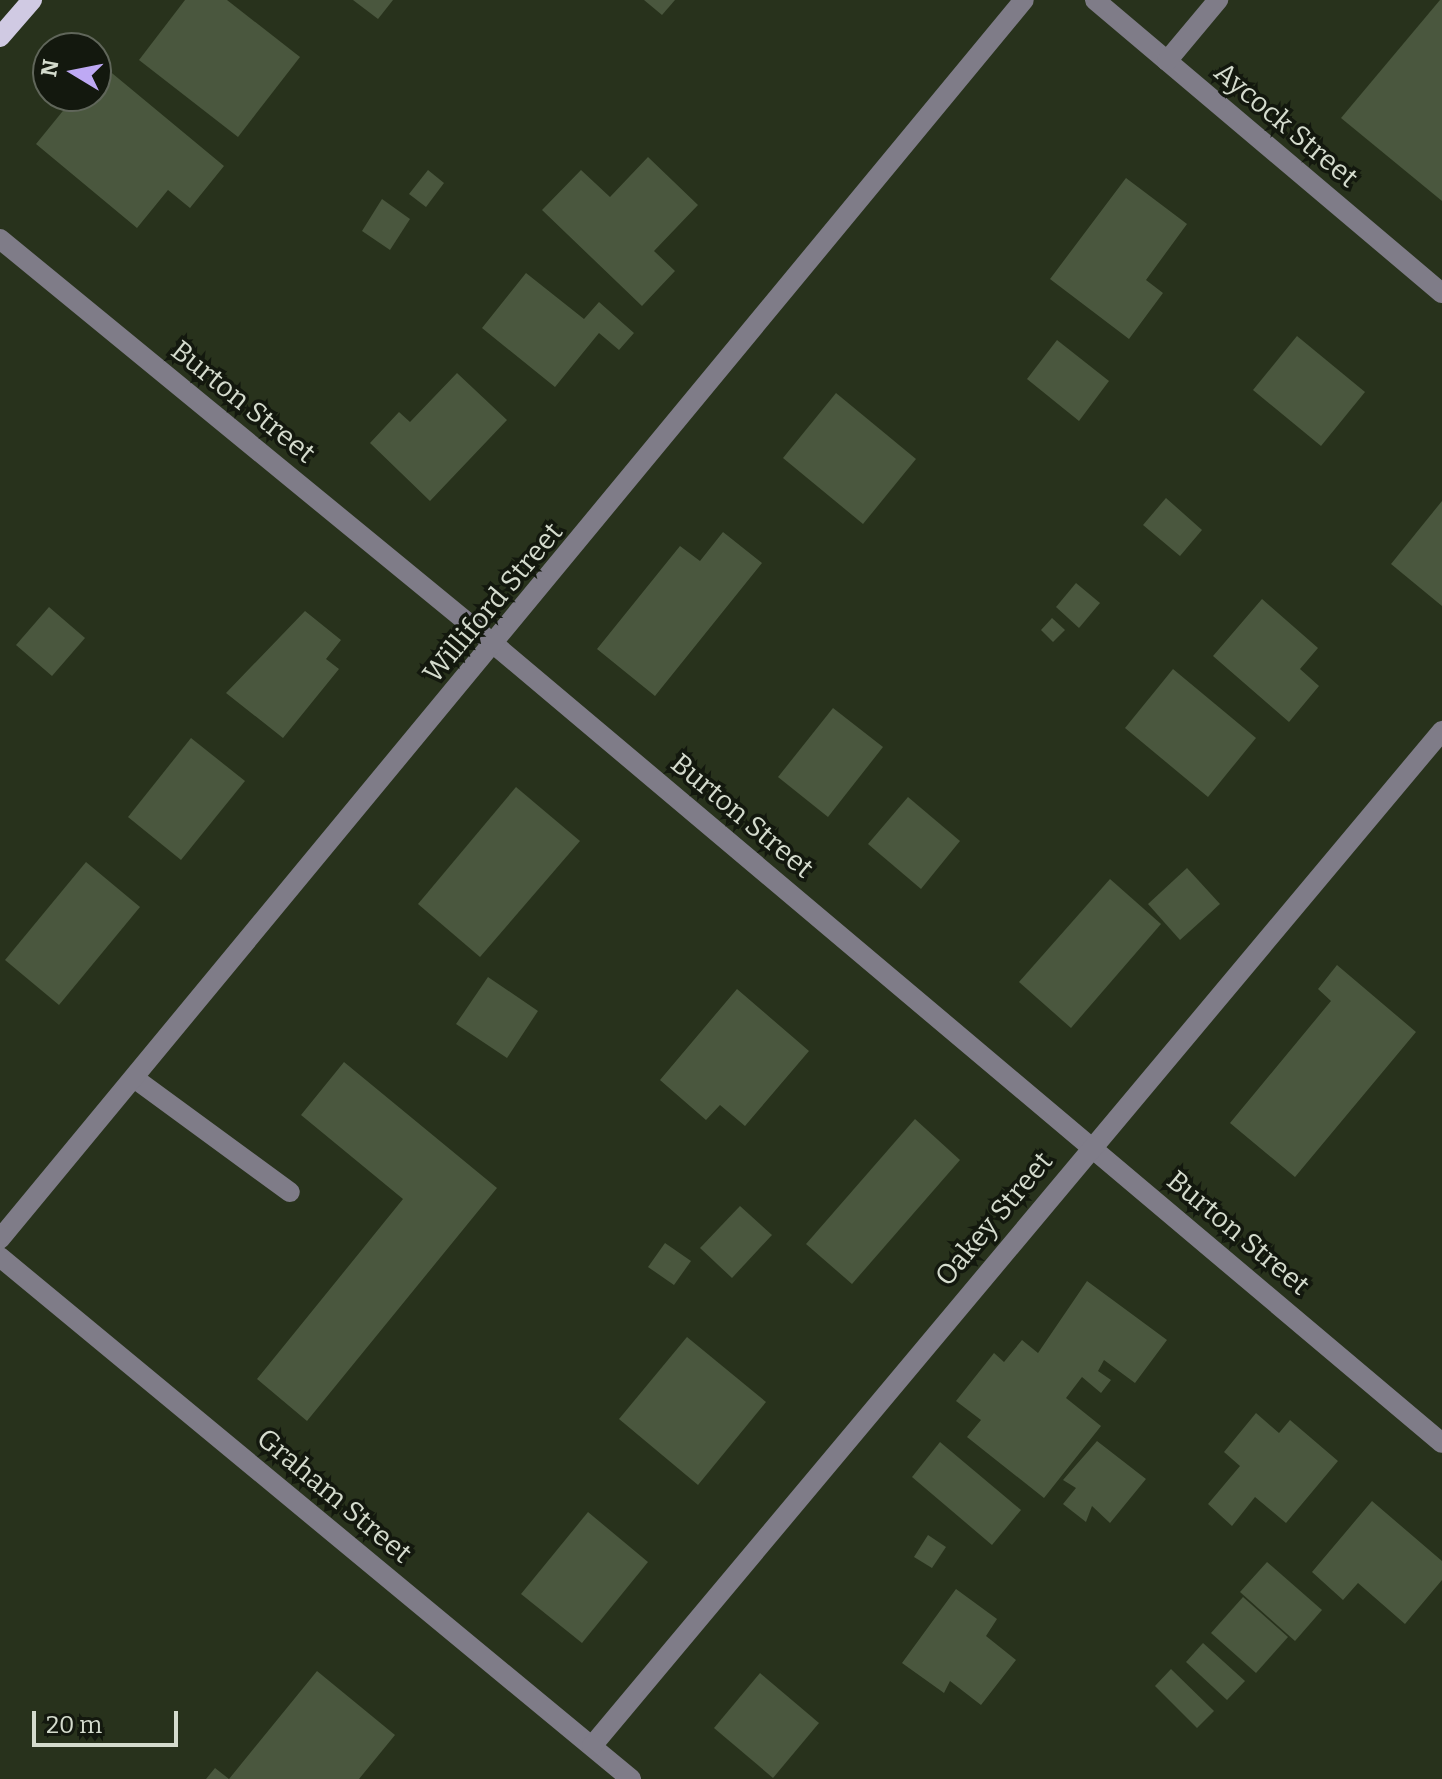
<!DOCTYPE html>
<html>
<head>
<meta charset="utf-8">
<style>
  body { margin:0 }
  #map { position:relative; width:1442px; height:1779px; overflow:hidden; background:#28321c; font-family:Bitter,serif }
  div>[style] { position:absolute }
  .building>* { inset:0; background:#4a573e }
  .minor>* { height:20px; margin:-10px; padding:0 10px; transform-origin:10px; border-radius:10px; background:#7f7c88 }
  .major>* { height:20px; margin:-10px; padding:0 10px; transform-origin:10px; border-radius:10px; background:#d0cae3 }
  span { translate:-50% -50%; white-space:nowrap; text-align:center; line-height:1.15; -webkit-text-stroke:7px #13180e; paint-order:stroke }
  .street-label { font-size:28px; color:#d4dbcd }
  .north { position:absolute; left:32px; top:32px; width:80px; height:80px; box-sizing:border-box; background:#13180e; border:2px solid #60665a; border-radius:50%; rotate:280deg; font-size:22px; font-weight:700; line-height:32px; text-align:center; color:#d4dbcd }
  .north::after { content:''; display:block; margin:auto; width:28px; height:36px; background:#bea9f4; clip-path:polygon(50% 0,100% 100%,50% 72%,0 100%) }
  .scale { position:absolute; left:32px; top:1711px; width:146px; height:36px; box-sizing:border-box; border:4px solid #d4dbcd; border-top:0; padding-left:10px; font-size:24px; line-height:28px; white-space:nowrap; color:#d4dbcd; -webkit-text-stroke:6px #13180e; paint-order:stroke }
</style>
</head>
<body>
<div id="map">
  <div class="building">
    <div style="clip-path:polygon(185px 0,227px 0,300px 57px,238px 137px,139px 60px)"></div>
    <div style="clip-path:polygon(353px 0,393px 0,378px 19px)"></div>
    <div style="clip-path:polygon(644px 0,675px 0,662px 15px)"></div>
    <div style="clip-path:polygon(1440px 0,1442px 0,1442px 201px,1341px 118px)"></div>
    <div style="clip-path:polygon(101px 64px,224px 166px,190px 208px,168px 190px,137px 228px,36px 144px,75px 96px,96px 96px)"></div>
    <div style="clip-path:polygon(648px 157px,698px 205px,654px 251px,675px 271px,642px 306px,542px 210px,581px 170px,610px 197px)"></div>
    <div style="clip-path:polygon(428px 170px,444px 183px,426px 207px,409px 194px)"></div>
    <div style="clip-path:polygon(1126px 178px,1187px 224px,1146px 280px,1163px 293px,1129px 339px,1050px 279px)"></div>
    <div style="clip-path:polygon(382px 199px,410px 219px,390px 250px,362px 231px)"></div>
    <div style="clip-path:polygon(526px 273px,584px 319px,599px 302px,634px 333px,619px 350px,599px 333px,555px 387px,482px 328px)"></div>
    <div style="clip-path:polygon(1297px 336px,1365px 392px,1321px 446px,1253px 390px)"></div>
    <div style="clip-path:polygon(1057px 340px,1109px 381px,1079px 421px,1027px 379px)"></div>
    <div style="clip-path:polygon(457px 373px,507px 420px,430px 501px,370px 443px,399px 412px,410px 422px)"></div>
    <div style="clip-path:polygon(836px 393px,916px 459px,863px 524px,783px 458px)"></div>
    <div style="clip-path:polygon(1166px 498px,1202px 530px,1180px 556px,1143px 525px)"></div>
    <div style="clip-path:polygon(1442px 501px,1442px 606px,1391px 564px)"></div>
    <div style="clip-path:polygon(723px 532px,762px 563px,655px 696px,597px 649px,680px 546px,700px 561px)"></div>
    <div style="clip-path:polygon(1076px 583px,1100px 603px,1079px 628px,1056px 607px)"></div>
    <div style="clip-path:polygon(1262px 599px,1318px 648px,1300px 669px,1319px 686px,1289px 722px,1213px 656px)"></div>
    <div style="clip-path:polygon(49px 607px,85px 638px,52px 676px,16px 645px)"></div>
    <div style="clip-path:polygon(305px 611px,341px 640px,326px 659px,339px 669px,283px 738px,226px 693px)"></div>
    <div style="clip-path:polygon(1052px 618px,1065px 630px,1053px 642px,1041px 630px)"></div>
    <div style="clip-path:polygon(1173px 669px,1256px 738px,1208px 797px,1125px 728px)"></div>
    <div style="clip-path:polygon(833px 708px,883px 747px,828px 817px,778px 777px)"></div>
    <div style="clip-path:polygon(191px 738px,245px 781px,181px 860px,128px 817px)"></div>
    <div style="clip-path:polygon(516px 787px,580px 841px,480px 957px,418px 904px)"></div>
    <div style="clip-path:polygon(908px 797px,960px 841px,921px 889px,868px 844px)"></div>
    <div style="clip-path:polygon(86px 862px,140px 907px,59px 1005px,5px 960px)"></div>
    <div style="clip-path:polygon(1187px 868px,1220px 904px,1180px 940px,1148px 904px)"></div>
    <div style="clip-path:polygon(1110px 879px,1161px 924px,1071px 1028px,1019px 982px)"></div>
    <div style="clip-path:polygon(1337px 965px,1416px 1032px,1295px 1177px,1230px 1123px,1331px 1001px,1318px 989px)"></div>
    <div style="clip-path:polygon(488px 977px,538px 1011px,507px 1058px,456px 1024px)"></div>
    <div style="clip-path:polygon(737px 989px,809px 1051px,745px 1126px,720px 1105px,706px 1120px,660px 1080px)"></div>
    <div style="clip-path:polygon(344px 1062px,497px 1188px,307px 1421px,257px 1379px,403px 1199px,301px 1115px)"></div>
    <div style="clip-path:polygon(915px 1119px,960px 1160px,852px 1284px,806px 1244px)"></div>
    <div style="clip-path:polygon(740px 1206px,772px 1235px,732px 1278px,700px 1248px)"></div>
    <div style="clip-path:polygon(665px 1243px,691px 1261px,674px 1285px,648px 1267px)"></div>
    <div style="clip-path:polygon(1087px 1281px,1167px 1340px,1135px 1383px,1104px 1360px,1098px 1371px,1111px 1380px,1101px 1393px,1082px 1377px,1066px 1398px,1101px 1426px,1044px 1498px,967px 1437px,981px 1420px,956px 1401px,994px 1353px,1004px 1362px,1022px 1340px,1038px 1353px)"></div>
    <div style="clip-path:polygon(687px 1337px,766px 1402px,698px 1485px,619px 1419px)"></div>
    <div style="clip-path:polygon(1256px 1413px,1279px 1433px,1290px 1420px,1338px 1461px,1286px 1523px,1255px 1497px,1232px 1526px,1208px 1504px,1240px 1466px,1224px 1452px)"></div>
    <div style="clip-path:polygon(1097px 1441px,1146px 1479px,1110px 1523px,1092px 1506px,1086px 1522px,1063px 1504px,1076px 1488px,1063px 1480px)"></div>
    <div style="clip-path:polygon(940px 1442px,1021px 1510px,992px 1545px,912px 1477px)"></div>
    <div style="clip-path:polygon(1372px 1501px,1442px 1561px,1442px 1580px,1405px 1624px,1358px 1583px,1343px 1600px,1312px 1572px)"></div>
    <div style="clip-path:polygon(588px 1512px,648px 1562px,582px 1643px,521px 1594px)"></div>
    <div style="clip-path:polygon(928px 1535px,946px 1547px,932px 1568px,914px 1557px)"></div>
    <div style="clip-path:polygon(1267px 1562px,1322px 1610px,1295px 1641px,1240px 1592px)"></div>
    <div style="clip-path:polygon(956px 1589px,997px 1619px,986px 1636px,1016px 1660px,981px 1705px,950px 1681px,944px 1693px,902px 1663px)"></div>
    <div style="clip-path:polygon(1243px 1597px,1288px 1637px,1256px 1673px,1211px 1633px)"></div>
    <div style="clip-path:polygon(1203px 1643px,1245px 1681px,1227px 1700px,1186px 1662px)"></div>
    <div style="clip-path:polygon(1171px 1669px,1214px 1711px,1197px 1728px,1155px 1686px)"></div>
    <div style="clip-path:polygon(317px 1671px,395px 1735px,359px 1779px,206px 1779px,215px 1768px,229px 1779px)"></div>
    <div style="clip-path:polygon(760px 1673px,819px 1723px,773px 1778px,714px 1728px)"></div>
  </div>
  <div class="minor">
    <div style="left:1095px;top:0;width:454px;rotate:40.2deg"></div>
    <div style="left:1167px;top:61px;width:80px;rotate:-50.1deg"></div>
    <div style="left:0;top:239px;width:640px;rotate:39.36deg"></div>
    <div style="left:495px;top:645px;width:1238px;rotate:40.12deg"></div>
    <div style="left:134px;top:1078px;width:193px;rotate:36.2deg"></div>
    <div style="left:0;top:1239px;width:1607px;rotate:-50.43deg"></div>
    <div style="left:0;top:1257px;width:819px;rotate:39.6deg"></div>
    <div style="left:592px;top:1746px;width:1324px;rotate:-50.06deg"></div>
  </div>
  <div class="major">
    <div style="left:0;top:37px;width:49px;rotate:-49.1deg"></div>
  </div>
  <div class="street-label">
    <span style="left:1286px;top:125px;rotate:40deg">Aycock Street</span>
    <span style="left:243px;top:402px;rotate:39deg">Burton Street</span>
    <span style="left:493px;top:603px;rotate:-50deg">Williford Street</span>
    <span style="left:742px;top:816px;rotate:40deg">Burton Street</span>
    <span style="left:994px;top:1219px;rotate:-50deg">Oakey Street</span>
    <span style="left:1238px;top:1233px;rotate:40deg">Burton Street</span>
    <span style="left:334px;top:1496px;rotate:40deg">Graham Street</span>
  </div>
  <div class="north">N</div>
  <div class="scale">20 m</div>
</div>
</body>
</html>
